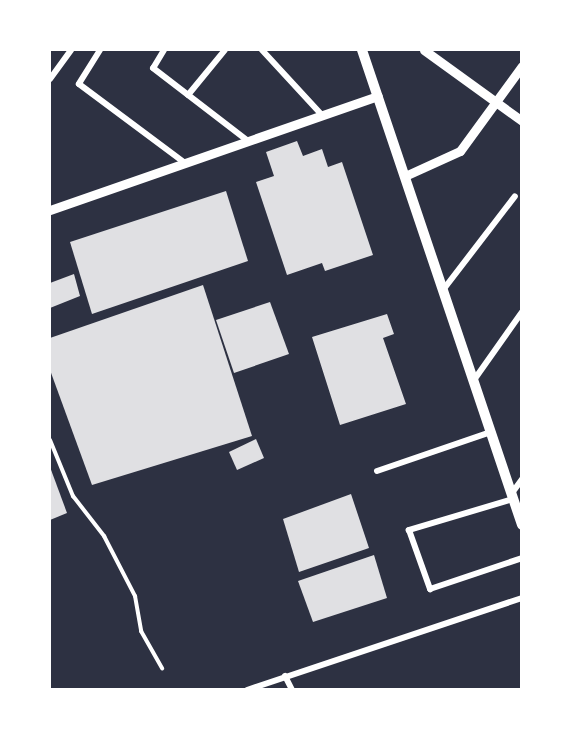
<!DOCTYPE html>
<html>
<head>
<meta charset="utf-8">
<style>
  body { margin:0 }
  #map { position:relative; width:571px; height:739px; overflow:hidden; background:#2d3142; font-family:"Work Sans",sans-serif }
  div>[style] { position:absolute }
  .building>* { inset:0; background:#e0e0e3 }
  .service>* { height:4px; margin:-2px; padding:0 2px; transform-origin:2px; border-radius:2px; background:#fff }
  .minor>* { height:6px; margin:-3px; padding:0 3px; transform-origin:3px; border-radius:3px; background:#fff }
  .tertiary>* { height:9px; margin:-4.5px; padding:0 4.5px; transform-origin:4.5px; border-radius:4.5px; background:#fff }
  .secondary>* { height:10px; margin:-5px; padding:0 5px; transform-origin:5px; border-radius:5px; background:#fff }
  span { translate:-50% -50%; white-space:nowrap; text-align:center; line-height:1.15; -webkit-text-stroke:6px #fff; paint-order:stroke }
  .frame { position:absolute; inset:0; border:51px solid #fff; pointer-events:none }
</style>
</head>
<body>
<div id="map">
  <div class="building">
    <div style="clip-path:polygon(297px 141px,303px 156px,322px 149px,328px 167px,342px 162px,373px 255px,325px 271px,322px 263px,287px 275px,256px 182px,274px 176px,266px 152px)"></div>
    <div style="clip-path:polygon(226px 191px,248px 261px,92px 314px,70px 242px)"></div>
    <div style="clip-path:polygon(74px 274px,80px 296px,50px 308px,50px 283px)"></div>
    <div style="clip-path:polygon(203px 285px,252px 436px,92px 485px,50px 370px,50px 338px)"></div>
    <div style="clip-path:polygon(270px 302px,289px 354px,234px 373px,216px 320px)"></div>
    <div style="clip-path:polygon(387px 314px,394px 334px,383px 338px,406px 404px,340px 425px,312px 337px)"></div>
    <div style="clip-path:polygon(256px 439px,264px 458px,237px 470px,229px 452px)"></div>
    <div style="clip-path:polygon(50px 467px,67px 513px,50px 520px)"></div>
    <div style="clip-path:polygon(351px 494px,369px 548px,299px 572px,283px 519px)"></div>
    <div style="clip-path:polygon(374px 555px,387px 598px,313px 622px,298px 581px)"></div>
  </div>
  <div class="service">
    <div style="left:50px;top:440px;width:61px;rotate:67.7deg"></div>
    <div style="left:73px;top:496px;width:51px;rotate:52.2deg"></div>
    <div style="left:104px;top:536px;width:68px;rotate:62.7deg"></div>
    <div style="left:135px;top:596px;width:36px;rotate:80deg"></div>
    <div style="left:141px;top:631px;width:43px;rotate:60.4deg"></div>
  </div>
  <div class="minor">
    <div style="left:100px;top:50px;width:40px;rotate:122deg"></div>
    <div style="left:79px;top:84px;width:132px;rotate:36.7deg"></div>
    <div style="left:164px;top:50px;width:21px;rotate:121deg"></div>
    <div style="left:153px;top:68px;width:120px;rotate:37.5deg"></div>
    <div style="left:262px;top:50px;width:88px;rotate:47.3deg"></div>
    <div style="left:50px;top:79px;width:36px;rotate:-54deg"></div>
    <div style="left:188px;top:95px;width:58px;rotate:-50.6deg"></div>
    <div style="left:443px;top:290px;width:118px;rotate:-52.5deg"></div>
    <div style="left:474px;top:380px;width:83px;rotate:-54.8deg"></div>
    <div style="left:377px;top:471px;width:120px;rotate:-18.9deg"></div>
    <div style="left:512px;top:493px;width:17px;rotate:-54deg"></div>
    <div style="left:513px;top:499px;width:109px;rotate:163.4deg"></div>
    <div style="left:409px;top:530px;width:63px;rotate:70.4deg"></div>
    <div style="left:430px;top:589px;width:97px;rotate:-18.6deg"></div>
    <div style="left:285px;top:676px;width:16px;rotate:63deg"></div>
    <div style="left:247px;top:690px;width:290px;rotate:-18.5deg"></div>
  </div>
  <div class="tertiary">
    <div style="left:424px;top:50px;width:121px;rotate:35.9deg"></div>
    <div style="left:405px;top:176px;width:60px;rotate:-24.4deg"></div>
    <div style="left:460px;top:151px;width:105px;rotate:-53.9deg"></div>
    <div style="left:50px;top:210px;width:347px;rotate:-19.2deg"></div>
  </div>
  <div class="secondary">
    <div style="left:362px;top:50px;width:501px;rotate:71.38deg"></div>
  </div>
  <div class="frame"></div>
</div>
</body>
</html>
